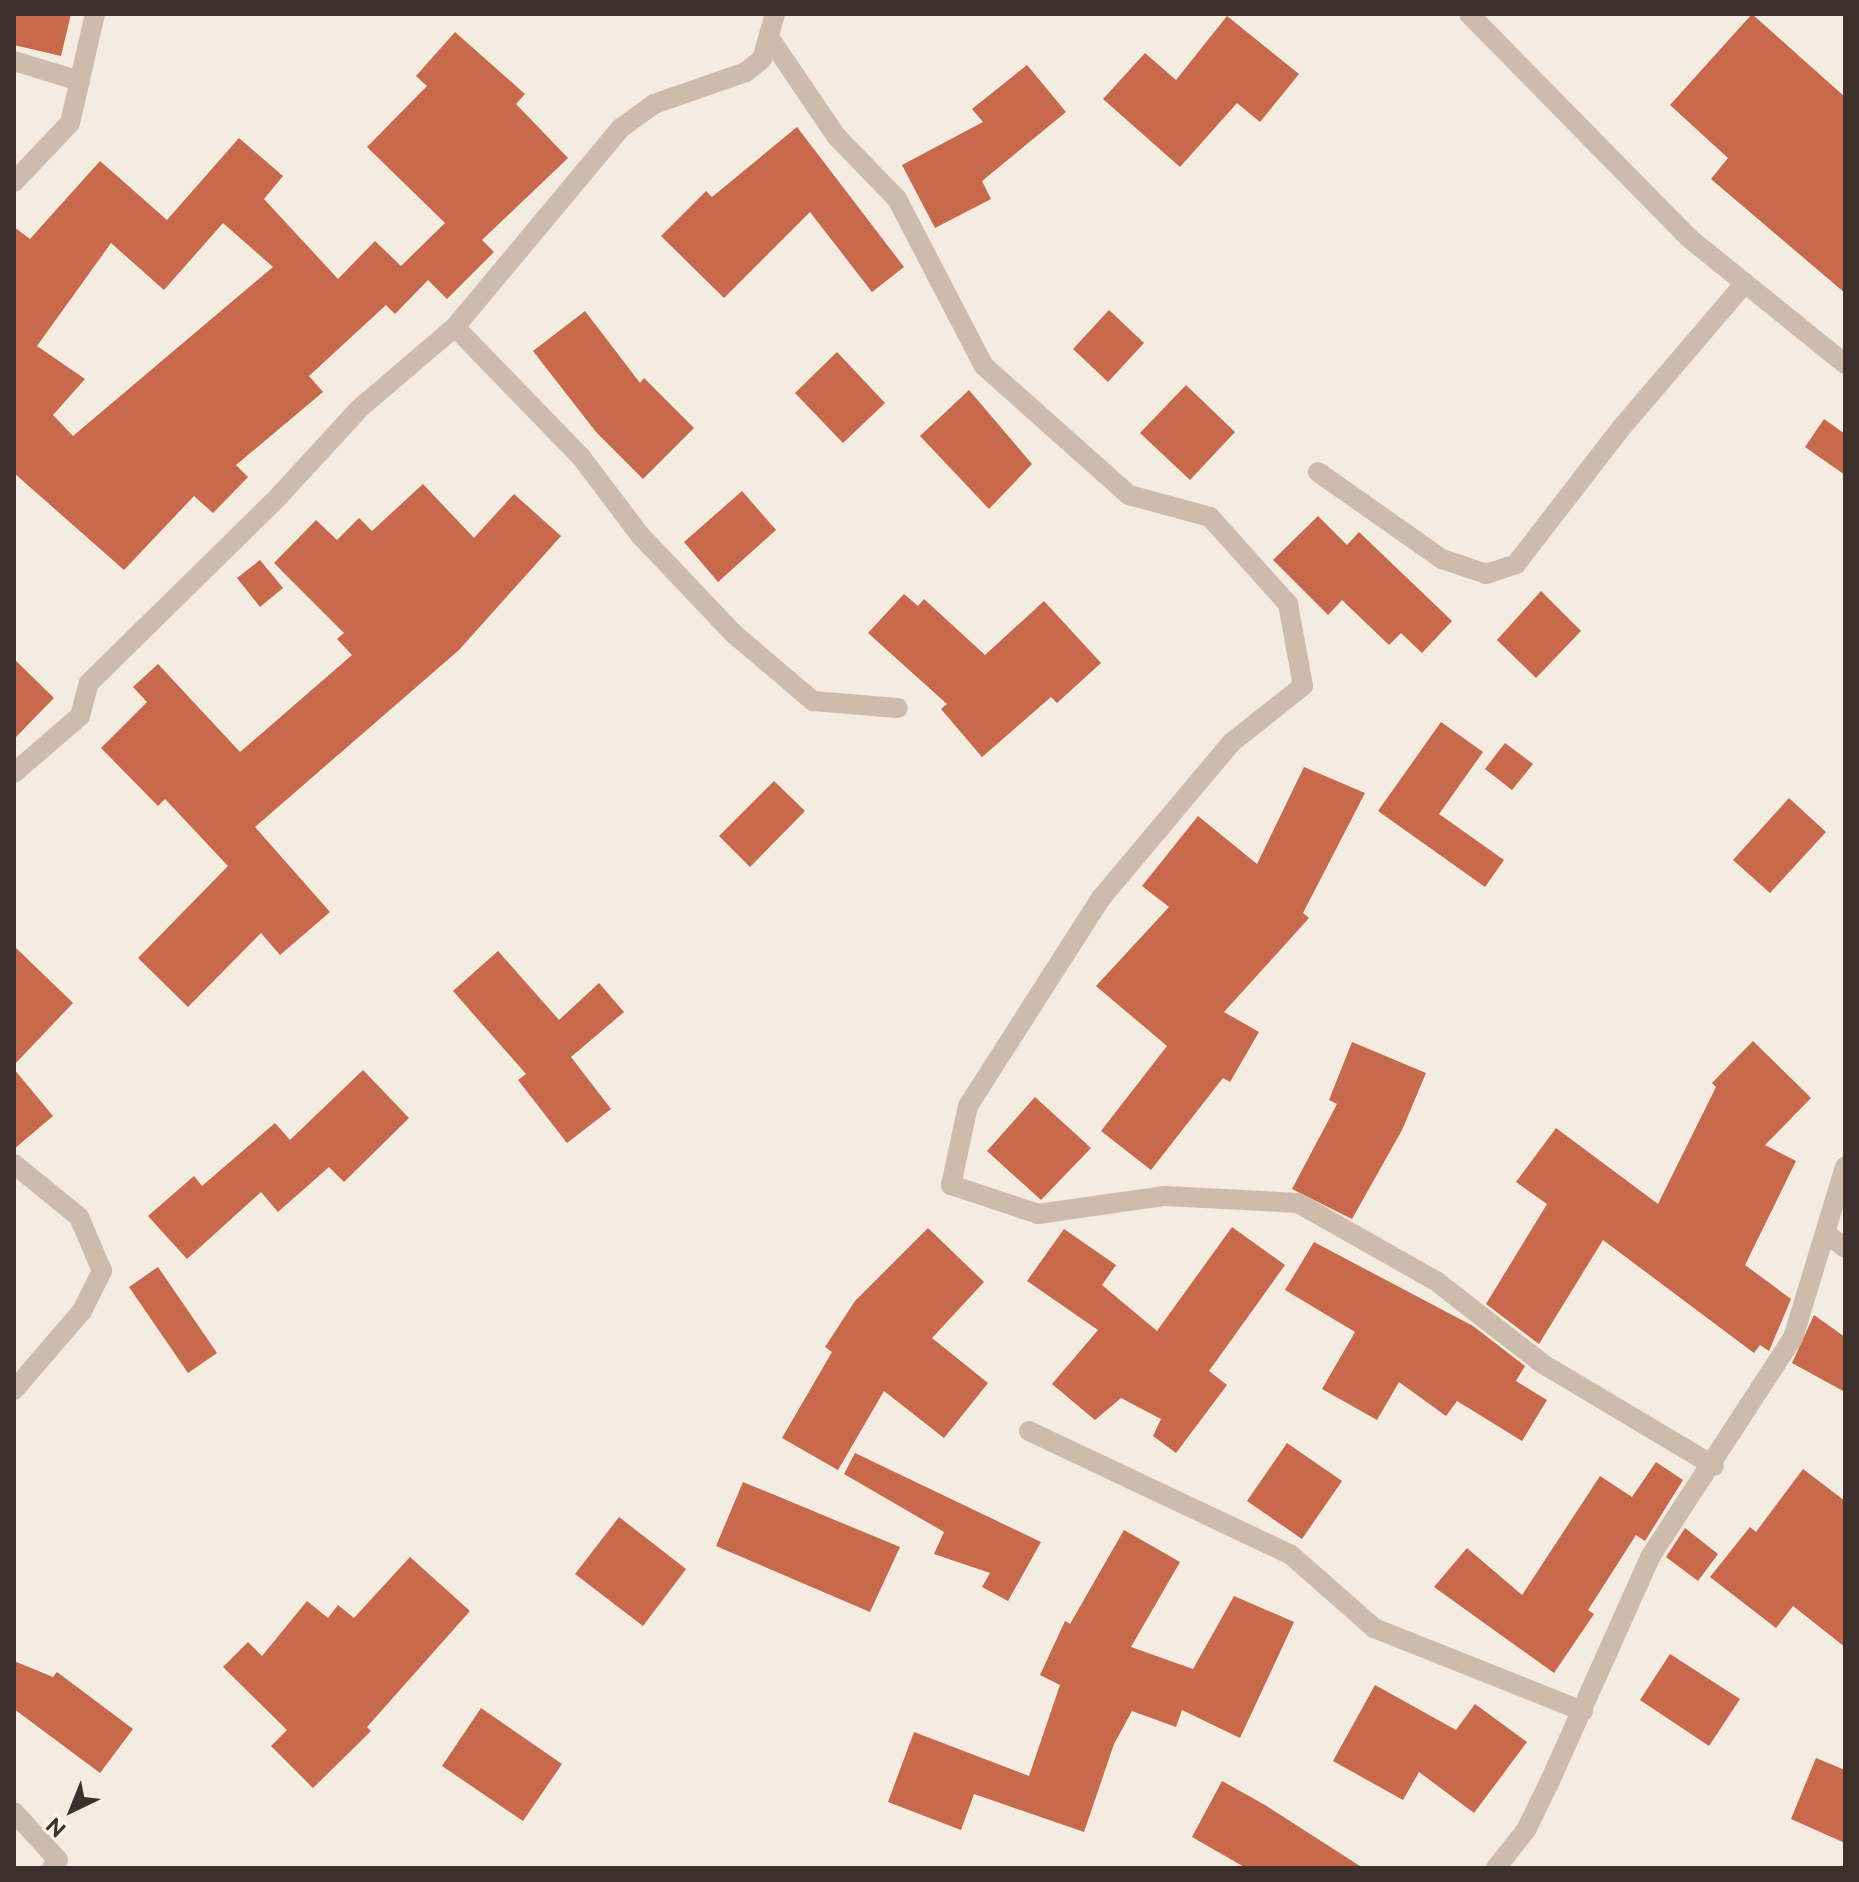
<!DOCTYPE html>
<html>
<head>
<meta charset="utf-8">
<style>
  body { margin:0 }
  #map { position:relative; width:1859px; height:1882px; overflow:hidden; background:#f4ebe1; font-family:Raleway,sans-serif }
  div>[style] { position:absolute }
  .building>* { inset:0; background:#c8694b }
  .street>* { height:20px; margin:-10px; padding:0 10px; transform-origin:10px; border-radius:10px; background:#cdbbac }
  span { translate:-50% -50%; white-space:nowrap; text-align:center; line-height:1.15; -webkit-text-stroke:6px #fbf5ee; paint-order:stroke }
  .frame { position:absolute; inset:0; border:16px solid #3b302b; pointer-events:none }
  .north { position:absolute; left:32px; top:1770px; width:80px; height:80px; -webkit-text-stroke:6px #fbf5ee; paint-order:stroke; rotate:223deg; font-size:22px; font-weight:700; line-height:32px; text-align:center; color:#3b302b }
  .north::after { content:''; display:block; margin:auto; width:28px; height:36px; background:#3b302b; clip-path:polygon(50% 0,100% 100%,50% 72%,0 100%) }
</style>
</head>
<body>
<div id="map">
  <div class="building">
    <div style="clip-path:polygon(14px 14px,71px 14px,61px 56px,14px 45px)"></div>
    <div style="clip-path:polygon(1752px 14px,1845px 97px,1845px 293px,1711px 179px,1728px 158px,1670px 105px)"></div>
    <div style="clip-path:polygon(1227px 16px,1299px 74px,1260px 122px,1237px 103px,1180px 167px,1103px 99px,1145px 53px,1176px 80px)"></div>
    <div style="clip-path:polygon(evenodd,455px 32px,525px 94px,516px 104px,568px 158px,482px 240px,494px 252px,447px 299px,428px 280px,395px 314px,386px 305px,309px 376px,323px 392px,236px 465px,248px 477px,213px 513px,194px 496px,124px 570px,14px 473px,14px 227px,30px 239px,100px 161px,167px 220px,239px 138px,283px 176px,264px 199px,338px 279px,375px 241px,401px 266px,445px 223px,367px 147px,427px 86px,416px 76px,455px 32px,223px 223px,273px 267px,73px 436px,53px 415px,85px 379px,37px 346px,111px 243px,164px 290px,223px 223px)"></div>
    <div style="clip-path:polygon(1027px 65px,1066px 112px,982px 181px,991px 199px,935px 228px,902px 165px,983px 122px,972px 109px)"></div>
    <div style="clip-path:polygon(797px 127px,904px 267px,872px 292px,810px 212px,724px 298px,661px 236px,706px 191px,712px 197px)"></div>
    <div style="clip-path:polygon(1109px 310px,1144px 343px,1108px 382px,1073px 349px)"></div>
    <div style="clip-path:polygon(585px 311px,640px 383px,644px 378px,694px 428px,643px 479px,596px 432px,533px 351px)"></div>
    <div style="clip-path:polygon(837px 352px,885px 403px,843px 443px,795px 393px)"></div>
    <div style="clip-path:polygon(1186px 385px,1235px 432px,1190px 480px,1140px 433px)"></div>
    <div style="clip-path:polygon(969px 390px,1032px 464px,989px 509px,920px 436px)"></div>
    <div style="clip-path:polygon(1824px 419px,1845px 434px,1845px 475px,1805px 447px)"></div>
    <div style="clip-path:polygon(423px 484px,474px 538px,514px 494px,561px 536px,459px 650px,255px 827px,330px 912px,280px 955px,261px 933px,188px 1007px,138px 958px,228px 866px,165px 799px,158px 806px,101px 748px,147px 702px,133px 687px,158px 664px,240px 752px,352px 655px,337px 639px,344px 633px,274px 563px,316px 520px,337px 540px,359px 518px,372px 531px)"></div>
    <div style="clip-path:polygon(742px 491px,776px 530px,718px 582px,684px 542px)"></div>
    <div style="clip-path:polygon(1318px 516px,1347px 545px,1359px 532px,1452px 621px,1422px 653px,1401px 633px,1389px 645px,1342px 600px,1328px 615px,1273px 560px)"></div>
    <div style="clip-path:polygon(260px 560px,283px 588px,260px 607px,237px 578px)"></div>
    <div style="clip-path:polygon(1541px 591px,1581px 631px,1536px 678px,1497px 640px)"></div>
    <div style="clip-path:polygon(904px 594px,918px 606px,924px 599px,985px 655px,1044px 601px,1101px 663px,1057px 703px,1051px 697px,982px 757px,941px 709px,947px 704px,868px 633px)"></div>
    <div style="clip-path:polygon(14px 659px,54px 698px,14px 739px)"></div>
    <div style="clip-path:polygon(1441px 722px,1483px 752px,1439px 814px,1504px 860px,1485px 887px,1378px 811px)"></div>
    <div style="clip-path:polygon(1505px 743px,1533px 764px,1512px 790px,1485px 769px)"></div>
    <div style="clip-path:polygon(1304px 767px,1365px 793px,1303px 913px,1309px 918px,1224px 1012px,1259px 1032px,1230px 1082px,1223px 1078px,1151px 1170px,1101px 1131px,1167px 1046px,1096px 986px,1169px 907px,1142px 886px,1198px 816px,1257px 864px)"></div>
    <div style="clip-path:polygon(774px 781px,805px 811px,750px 867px,719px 836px)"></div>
    <div style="clip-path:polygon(1789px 798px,1826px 832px,1770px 893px,1733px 860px)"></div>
    <div style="clip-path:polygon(14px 946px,73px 1003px,14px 1065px)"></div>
    <div style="clip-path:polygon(498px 951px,559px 1020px,599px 983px,624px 1012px,571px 1057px,611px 1109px,567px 1143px,518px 1080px,526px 1074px,453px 991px)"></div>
    <div style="clip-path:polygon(1753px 1041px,1811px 1098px,1765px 1145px,1796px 1161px,1745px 1265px,1791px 1299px,1769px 1351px,1760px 1345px,1754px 1353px,1603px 1240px,1539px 1344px,1486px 1304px,1547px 1204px,1516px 1182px,1556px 1128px,1658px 1204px,1716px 1087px,1712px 1083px)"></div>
    <div style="clip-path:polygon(1352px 1042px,1426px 1073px,1402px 1130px,1352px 1219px,1292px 1189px,1337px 1104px,1329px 1100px)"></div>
    <div style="clip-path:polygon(14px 1069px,53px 1116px,14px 1149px)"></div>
    <div style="clip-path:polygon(363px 1070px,409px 1118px,344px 1182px,329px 1167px,278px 1212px,261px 1192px,187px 1259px,148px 1216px,194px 1176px,202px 1186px,275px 1123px,290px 1140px)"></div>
    <div style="clip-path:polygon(1035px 1097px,1091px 1148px,1041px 1200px,987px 1151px)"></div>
    <div style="clip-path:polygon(1232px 1227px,1285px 1265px,1209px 1371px,1227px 1385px,1176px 1453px,1153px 1436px,1161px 1419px,1121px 1398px,1095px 1420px,1052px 1384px,1098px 1330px,1027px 1281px,1064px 1229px,1116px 1265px,1102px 1285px,1157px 1331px)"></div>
    <div style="clip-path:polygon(928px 1228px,984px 1282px,932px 1338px,988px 1383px,944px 1438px,884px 1391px,838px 1470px,782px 1438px,832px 1352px,825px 1347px,855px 1301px)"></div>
    <div style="clip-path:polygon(1314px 1242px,1473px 1326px,1525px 1366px,1516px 1381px,1547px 1400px,1522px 1441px,1457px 1401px,1446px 1416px,1399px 1382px,1377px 1420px,1322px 1389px,1355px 1332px,1285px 1290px)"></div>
    <div style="clip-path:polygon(158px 1267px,217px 1353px,188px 1373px,129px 1287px)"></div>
    <div style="clip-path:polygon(1814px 1315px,1845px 1337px,1845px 1392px,1792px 1363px)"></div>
    <div style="clip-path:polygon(1287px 1443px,1342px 1481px,1302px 1539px,1247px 1501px)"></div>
    <div style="clip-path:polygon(855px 1453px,1041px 1542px,1008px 1601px,982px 1587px,990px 1573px,934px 1554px,944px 1532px,844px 1474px)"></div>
    <div style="clip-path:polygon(1656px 1462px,1683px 1480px,1645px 1541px,1636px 1535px,1588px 1610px,1594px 1614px,1554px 1673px,1434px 1587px,1467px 1548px,1522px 1595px,1600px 1476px,1632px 1497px)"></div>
    <div style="clip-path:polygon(1803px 1469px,1845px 1501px,1845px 1647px,1793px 1606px,1776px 1628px,1710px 1577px,1750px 1527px,1756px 1532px)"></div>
    <div style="clip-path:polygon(743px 1482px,900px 1547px,870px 1612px,716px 1546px)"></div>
    <div style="clip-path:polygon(619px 1517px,686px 1569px,643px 1626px,575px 1574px)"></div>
    <div style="clip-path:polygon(1685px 1528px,1718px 1554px,1698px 1581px,1666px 1557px)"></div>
    <div style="clip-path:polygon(1124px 1530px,1180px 1562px,1131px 1647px,1193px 1669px,1234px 1596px,1294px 1622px,1240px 1738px,1182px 1710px,1176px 1727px,1132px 1711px,1114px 1744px,1084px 1832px,974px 1794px,961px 1830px,888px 1802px,914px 1732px,1029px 1776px,1060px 1685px,1040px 1675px,1065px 1621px,1070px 1624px)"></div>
    <div style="clip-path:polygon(410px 1557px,470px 1611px,367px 1727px,371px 1731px,313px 1788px,271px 1746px,287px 1730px,223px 1667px,248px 1642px,262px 1656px,307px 1601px,328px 1618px,338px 1605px,354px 1618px)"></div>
    <div style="clip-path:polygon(1670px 1654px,1740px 1699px,1709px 1746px,1640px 1700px)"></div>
    <div style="clip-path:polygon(14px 1661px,53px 1677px,57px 1672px,133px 1729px,100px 1773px,14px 1709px)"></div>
    <div style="clip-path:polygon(1375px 1685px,1456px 1730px,1475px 1704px,1527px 1742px,1474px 1813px,1419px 1772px,1403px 1800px,1333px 1761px)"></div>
    <div style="clip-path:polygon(481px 1708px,562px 1764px,523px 1821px,442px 1766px)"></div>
    <div style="clip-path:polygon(1816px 1758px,1845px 1770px,1845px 1843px,1791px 1819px)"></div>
    <div style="clip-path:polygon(1222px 1781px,1265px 1805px,1363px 1868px,1246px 1868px,1192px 1837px)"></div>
  </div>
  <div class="street">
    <div style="left:1469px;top:14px;width:314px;rotate:45.5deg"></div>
    <div style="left:1689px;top:238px;width:201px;rotate:38.9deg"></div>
    <div style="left:771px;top:40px;width:117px;rotate:55.8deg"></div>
    <div style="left:837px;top:137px;width:86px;rotate:45.9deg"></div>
    <div style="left:897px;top:199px;width:188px;rotate:62.5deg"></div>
    <div style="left:984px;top:366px;width:194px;rotate:41.7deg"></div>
    <div style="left:1129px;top:495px;width:84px;rotate:15.2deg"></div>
    <div style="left:1210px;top:517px;width:117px;rotate:48.1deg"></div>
    <div style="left:1288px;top:604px;width:83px;rotate:79.6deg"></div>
    <div style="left:1303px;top:686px;width:90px;rotate:141.7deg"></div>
    <div style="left:1232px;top:742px;width:204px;rotate:130deg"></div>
    <div style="left:1101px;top:898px;width:247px;rotate:122.6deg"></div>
    <div style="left:968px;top:1106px;width:81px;rotate:102.1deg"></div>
    <div style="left:951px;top:1185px;width:92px;rotate:18.4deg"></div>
    <div style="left:1038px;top:1214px;width:128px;rotate:-8.1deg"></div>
    <div style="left:1165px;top:1196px;width:133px;rotate:3deg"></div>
    <div style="left:1298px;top:1203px;width:159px;rotate:29.5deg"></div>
    <div style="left:1436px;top:1281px;width:135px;rotate:37.8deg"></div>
    <div style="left:1543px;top:1364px;width:199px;rotate:30.8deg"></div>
    <div style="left:14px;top:61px;width:69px;rotate:16.9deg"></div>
    <div style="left:14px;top:182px;width:81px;rotate:-46.5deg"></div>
    <div style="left:70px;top:123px;width:112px;rotate:-77.1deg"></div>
    <div style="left:455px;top:327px;width:181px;rotate:45.9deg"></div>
    <div style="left:581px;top:457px;width:98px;rotate:52.9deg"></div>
    <div style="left:640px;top:535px;width:137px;rotate:46.5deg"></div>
    <div style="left:734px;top:634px;width:104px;rotate:40.3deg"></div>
    <div style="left:813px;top:701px;width:85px;rotate:4.7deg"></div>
    <div style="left:1318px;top:472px;width:151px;rotate:35.1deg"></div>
    <div style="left:1442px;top:559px;width:46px;rotate:18.8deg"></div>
    <div style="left:1486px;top:574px;width:32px;rotate:-18deg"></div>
    <div style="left:1516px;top:564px;width:173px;rotate:-52.3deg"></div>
    <div style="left:1622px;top:427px;width:189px;rotate:-49.5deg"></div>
    <div style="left:14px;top:773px;width:87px;rotate:-40.8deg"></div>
    <div style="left:80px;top:716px;width:34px;rotate:-75deg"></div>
    <div style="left:89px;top:683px;width:268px;rotate:-44.5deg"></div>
    <div style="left:280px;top:495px;width:118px;rotate:-47.4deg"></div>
    <div style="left:360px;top:408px;width:125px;rotate:-40.5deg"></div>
    <div style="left:455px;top:327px;width:259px;rotate:-50.2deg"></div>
    <div style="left:621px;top:128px;width:41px;rotate:-36deg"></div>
    <div style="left:654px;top:104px;width:97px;rotate:-19.2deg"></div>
    <div style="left:746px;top:72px;width:21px;rotate:-39deg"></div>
    <div style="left:762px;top:59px;width:47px;rotate:-73.9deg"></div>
    <div style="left:14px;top:1164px;width:84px;rotate:39.2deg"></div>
    <div style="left:79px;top:1217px;width:59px;rotate:66.9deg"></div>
    <div style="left:102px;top:1271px;width:45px;rotate:116.6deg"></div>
    <div style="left:82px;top:1311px;width:104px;rotate:130.7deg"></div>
    <div style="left:1828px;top:1235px;width:21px;rotate:37deg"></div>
    <div style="left:1029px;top:1431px;width:290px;rotate:25.3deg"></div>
    <div style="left:1291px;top:1555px;width:111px;rotate:41.3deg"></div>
    <div style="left:1374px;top:1628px;width:225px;rotate:21.7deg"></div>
    <div style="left:14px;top:1812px;width:65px;rotate:47.5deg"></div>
    <div style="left:58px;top:1860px;width:10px;rotate:127deg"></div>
    <div style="left:1496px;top:1868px;width:48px;rotate:-51.7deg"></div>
    <div style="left:1526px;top:1830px;width:55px;rotate:-63.9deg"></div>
    <div style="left:1550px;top:1781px;width:245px;rotate:-65.9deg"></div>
    <div style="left:1650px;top:1557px;width:262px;rotate:-56.9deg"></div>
    <div style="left:1793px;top:1338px;width:179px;rotate:-73.1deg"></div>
  </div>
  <div class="frame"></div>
  <div class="north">N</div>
</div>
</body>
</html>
